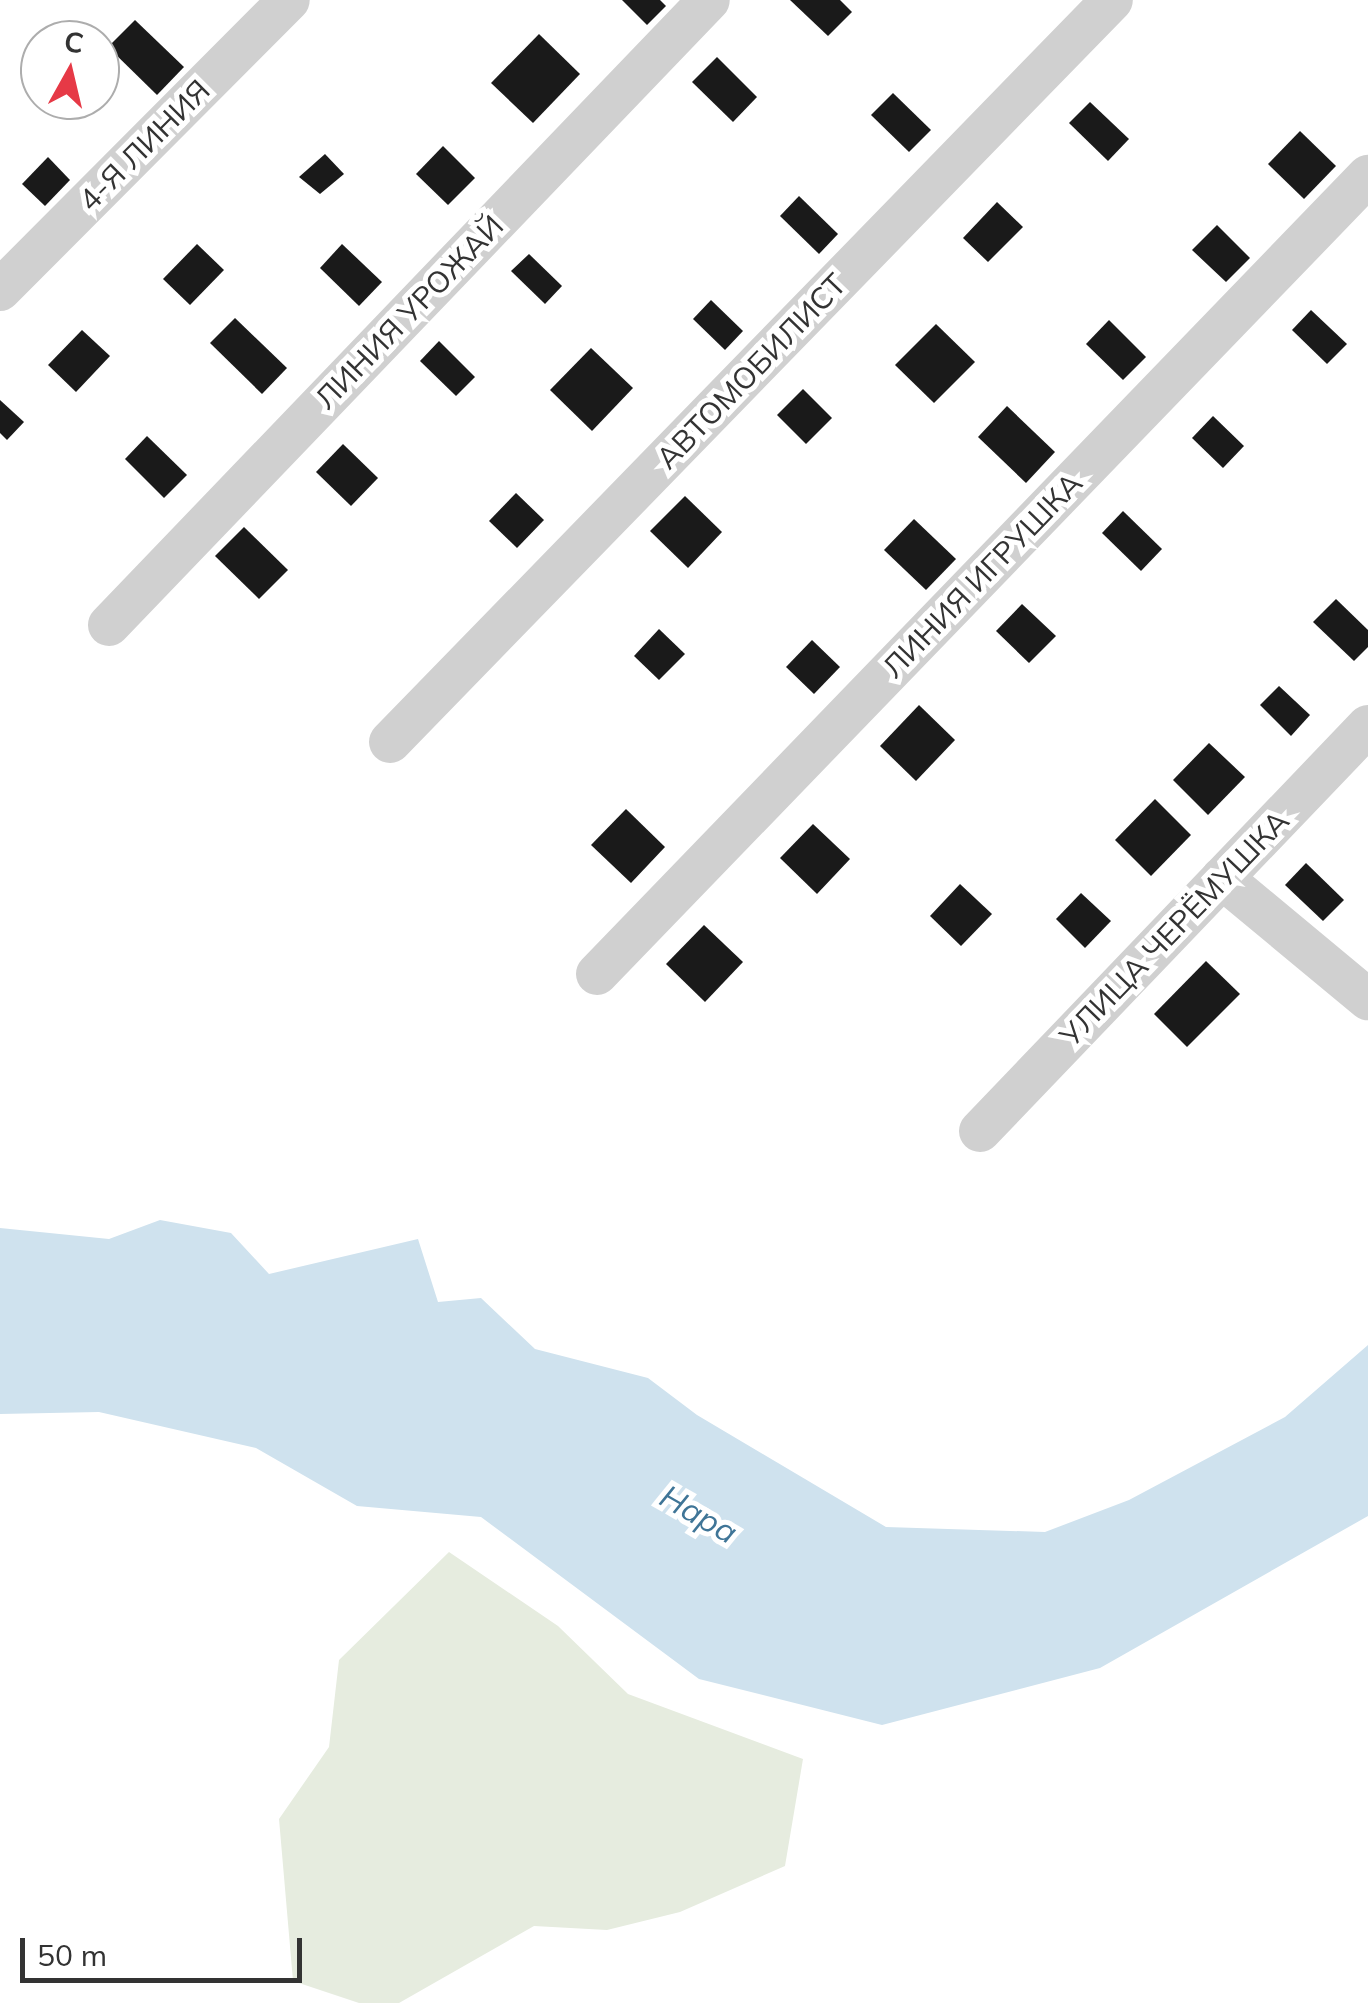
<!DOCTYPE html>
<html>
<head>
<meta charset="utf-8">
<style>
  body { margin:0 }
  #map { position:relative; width:1368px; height:2003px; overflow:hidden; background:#fff; font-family:Mulish,sans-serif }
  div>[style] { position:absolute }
  .green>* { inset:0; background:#e6ecdf }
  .water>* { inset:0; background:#cfe2ee }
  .building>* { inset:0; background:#1a1a1a }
  .street>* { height:42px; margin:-21px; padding:0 21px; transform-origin:21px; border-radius:21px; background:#d0d0d0 }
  span { translate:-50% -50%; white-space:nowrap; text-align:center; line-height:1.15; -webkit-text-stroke:10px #fff; paint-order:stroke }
  .street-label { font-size:30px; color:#333 }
  .water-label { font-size:32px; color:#3f7597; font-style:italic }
  .north { position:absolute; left:20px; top:20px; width:100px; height:100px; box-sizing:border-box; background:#fff; border:2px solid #adadad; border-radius:50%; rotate:8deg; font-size:28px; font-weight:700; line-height:40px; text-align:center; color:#333 }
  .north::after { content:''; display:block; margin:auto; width:35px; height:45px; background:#e63946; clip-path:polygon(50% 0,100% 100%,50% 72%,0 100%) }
  .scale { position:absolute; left:20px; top:1938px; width:282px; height:45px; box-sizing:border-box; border:5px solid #333; border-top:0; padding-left:12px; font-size:30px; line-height:35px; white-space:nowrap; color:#333; -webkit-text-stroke:8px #fff; paint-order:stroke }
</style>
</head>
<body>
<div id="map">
  <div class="green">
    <div style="clip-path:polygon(449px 1552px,558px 1626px,628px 1694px,803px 1759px,785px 1866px,680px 1912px,607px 1930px,534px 1926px,399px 2003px,359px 2003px,293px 1981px,279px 1819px,329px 1747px,339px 1660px)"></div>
  </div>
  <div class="water">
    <div style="clip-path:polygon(160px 1220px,231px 1233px,269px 1274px,418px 1239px,438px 1302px,481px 1298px,535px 1349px,648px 1378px,697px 1415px,886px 1527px,1045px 1532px,1129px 1500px,1285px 1417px,1368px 1345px,1368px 1516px,1100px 1668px,882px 1725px,699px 1679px,481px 1517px,357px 1506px,256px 1448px,99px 1412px,0 1414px,0 1228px,109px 1239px)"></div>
  </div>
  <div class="building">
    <div style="clip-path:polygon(622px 0,660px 0,666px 6px,647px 25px)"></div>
    <div style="clip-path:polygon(790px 0,840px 0,852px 12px,828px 36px)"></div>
    <div style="clip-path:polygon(135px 20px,184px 67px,157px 95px,108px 47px)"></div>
    <div style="clip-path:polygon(539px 34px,580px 74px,533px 123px,491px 83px)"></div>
    <div style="clip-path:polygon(717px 57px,757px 97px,733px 122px,692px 82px)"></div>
    <div style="clip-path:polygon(893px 93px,931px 130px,909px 152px,871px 115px)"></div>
    <div style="clip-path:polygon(1090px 102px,1129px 139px,1108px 161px,1069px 123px)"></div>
    <div style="clip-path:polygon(1300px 131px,1336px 166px,1304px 199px,1268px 164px)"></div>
    <div style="clip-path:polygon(443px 146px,475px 178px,448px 205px,416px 174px)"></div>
    <div style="clip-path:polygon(325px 154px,344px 174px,320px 194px,299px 177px)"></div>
    <div style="clip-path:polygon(48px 157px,70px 180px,45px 206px,22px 184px)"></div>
    <div style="clip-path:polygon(799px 196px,838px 234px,819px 254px,780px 216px)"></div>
    <div style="clip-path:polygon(997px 202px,1023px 227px,988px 262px,963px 238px)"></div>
    <div style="clip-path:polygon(1217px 225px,1250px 258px,1226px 282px,1192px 250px)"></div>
    <div style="clip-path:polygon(197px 244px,224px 270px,190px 305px,163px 279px)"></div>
    <div style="clip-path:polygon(342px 244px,382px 282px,359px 306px,320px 268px)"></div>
    <div style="clip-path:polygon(529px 254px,562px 286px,545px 304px,511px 271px)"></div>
    <div style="clip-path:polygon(711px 300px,743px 331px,725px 350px,693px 319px)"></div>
    <div style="clip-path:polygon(1311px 310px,1347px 344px,1327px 364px,1292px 330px)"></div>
    <div style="clip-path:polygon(235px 318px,287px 368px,262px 394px,210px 343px)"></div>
    <div style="clip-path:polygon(1109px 320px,1146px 357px,1123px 380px,1086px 344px)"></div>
    <div style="clip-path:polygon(936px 324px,975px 362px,934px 403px,895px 365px)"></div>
    <div style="clip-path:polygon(82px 330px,110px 356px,76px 392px,48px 365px)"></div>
    <div style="clip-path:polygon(439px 341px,475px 377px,456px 396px,420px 361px)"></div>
    <div style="clip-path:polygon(591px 348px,633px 388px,592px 431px,550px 390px)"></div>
    <div style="clip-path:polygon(803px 389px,832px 418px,806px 444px,777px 415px)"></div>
    <div style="clip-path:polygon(0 400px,24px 422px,7px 440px,0 433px)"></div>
    <div style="clip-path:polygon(1007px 406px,1055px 452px,1026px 483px,978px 437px)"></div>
    <div style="clip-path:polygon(1213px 416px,1244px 446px,1223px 468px,1192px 438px)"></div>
    <div style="clip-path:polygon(147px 436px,187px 475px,164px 498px,125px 459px)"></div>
    <div style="clip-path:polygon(343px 444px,378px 478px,351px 506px,316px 472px)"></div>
    <div style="clip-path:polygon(516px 493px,544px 520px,517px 548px,489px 521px)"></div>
    <div style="clip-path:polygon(685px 496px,722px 532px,688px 568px,650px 531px)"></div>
    <div style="clip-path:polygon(1123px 511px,1162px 549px,1141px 571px,1102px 533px)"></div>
    <div style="clip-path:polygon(914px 519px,956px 559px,926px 590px,884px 550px)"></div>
    <div style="clip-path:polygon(244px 527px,288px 570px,259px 599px,215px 556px)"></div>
    <div style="clip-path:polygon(1336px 599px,1368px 630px,1368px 647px,1354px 661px,1313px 622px)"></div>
    <div style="clip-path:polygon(1022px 604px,1056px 636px,1029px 663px,996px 631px)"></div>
    <div style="clip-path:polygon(659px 629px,685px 654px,659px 680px,634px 656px)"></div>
    <div style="clip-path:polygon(812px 640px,840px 667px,814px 694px,786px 667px)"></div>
    <div style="clip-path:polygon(1279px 686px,1310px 715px,1291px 736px,1260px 705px)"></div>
    <div style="clip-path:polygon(919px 705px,955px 740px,916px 781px,880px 746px)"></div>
    <div style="clip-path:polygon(1209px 743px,1245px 777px,1208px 815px,1173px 780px)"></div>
    <div style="clip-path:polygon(1155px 799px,1191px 835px,1151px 876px,1115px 840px)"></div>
    <div style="clip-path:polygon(626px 809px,665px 847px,631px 883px,591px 845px)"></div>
    <div style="clip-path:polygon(813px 824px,850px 859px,817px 894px,780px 858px)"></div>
    <div style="clip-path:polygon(1306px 863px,1344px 900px,1323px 921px,1285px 885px)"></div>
    <div style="clip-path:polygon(960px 884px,992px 914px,961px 946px,930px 916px)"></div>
    <div style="clip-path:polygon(1081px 893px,1111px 921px,1085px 948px,1056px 919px)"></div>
    <div style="clip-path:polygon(704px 925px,743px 962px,705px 1002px,666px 964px)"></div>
    <div style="clip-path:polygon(1206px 961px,1240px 994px,1187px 1047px,1154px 1014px)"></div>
  </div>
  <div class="street">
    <div style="left:0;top:290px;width:409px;rotate:-45.1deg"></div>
    <div style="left:109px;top:625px;width:866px;rotate:-46.17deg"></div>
    <div style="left:390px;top:742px;width:1035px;rotate:-45.78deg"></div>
    <div style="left:1222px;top:878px;width:190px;rotate:39.7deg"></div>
    <div style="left:597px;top:974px;width:1110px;rotate:-45.99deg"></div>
    <div style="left:980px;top:1131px;width:561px;rotate:-46.23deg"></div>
  </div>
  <div class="street-label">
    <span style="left:144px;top:145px;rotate:-45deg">4-Я ЛИНИЯ</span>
    <span style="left:409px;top:312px;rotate:-46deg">ЛИНИЯ УРОЖАЙ</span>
    <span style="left:751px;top:371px;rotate:-46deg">АВТОМОБИЛИСТ</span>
    <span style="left:982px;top:575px;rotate:-46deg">ЛИНИЯ ИГРУШКА</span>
    <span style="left:1174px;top:928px;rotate:-46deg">УЛИЦА ЧЕРЁМУШКА</span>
  </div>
  <div class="water-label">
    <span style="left:699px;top:1514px;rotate:30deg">Нара</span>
  </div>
  <div class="north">С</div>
  <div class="scale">50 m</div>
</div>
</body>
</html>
